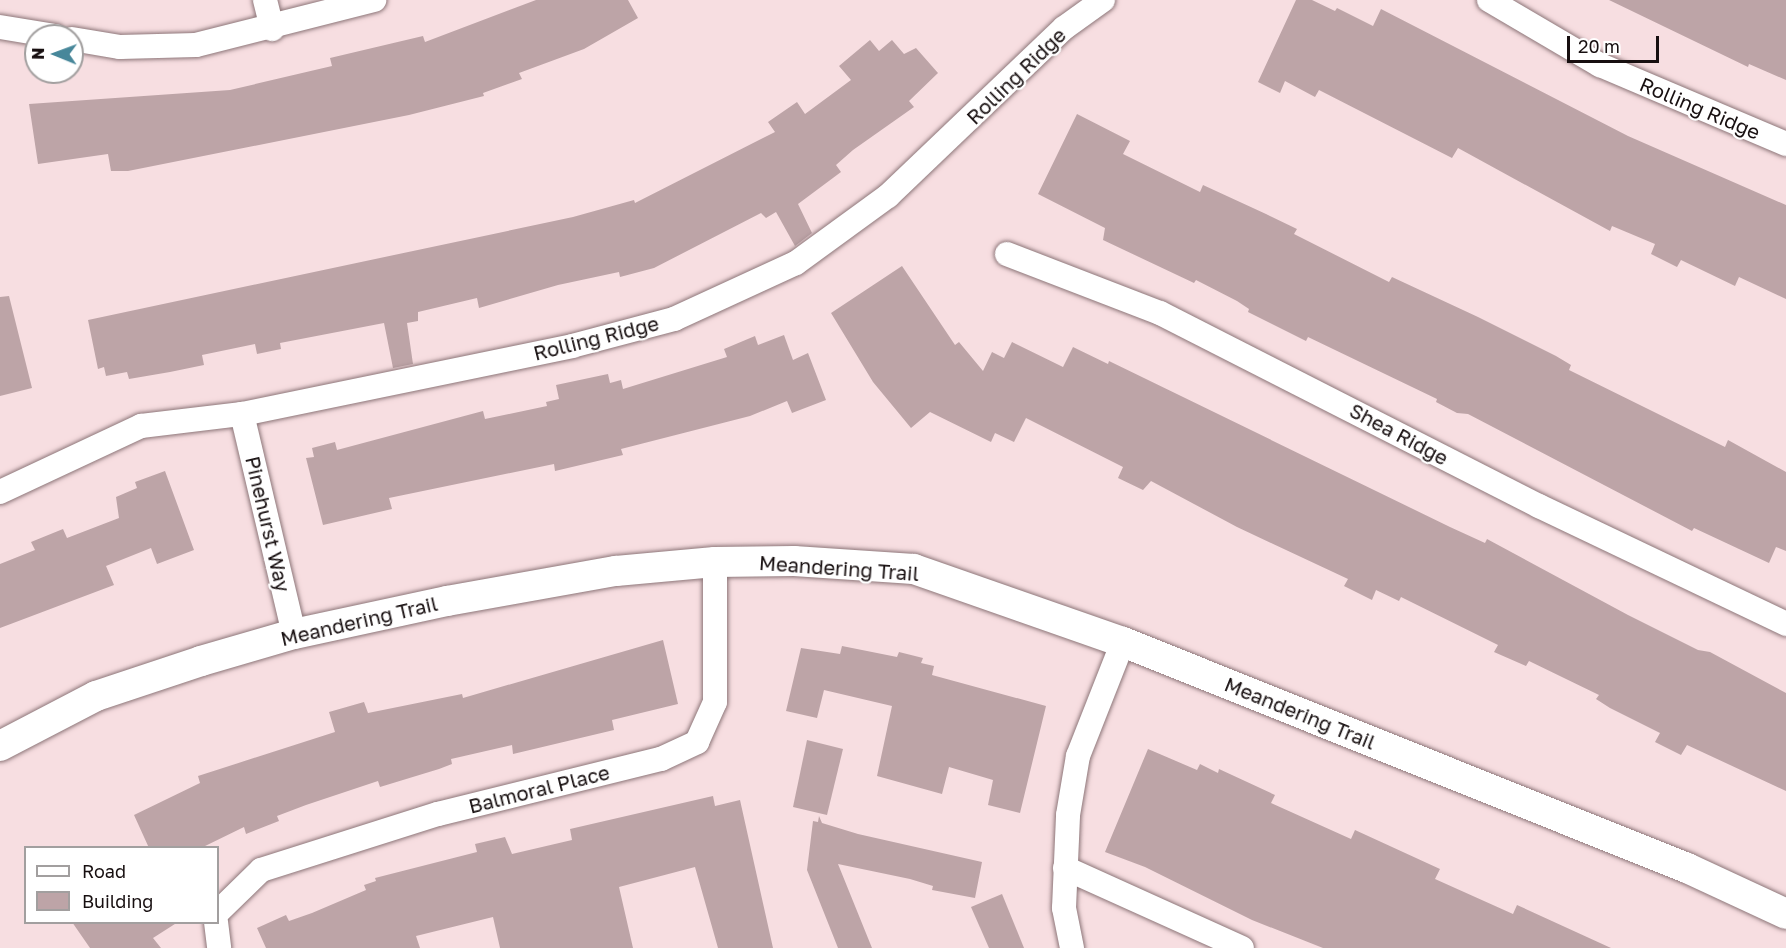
<!DOCTYPE html>
<html>
<head>
<meta charset="utf-8">
<style>
  body { margin:0 }
  #map { position:relative; width:1786px; height:948px; overflow:hidden; background:#f7dee1; font-family:"Golos Text",sans-serif }
  div>[style] { position:absolute }
  .building>* { inset:0; background:#bda4a7 }
  .roads { filter:drop-shadow(0 0 2px #8d7679) drop-shadow(0 0 2px #8d7679) }
  .minor>* { height:24px; margin:-12px; padding:0 12px; transform-origin:12px; border-radius:12px; background:#fff }
  .tertiary>* { height:30px; margin:-15px; padding:0 15px; transform-origin:15px; border-radius:15px; background:#fff }
  span { translate:-50% -50%; white-space:nowrap; text-align:center; line-height:1.15; -webkit-text-stroke:4.5px #fff; paint-order:stroke }
  .street-label { font-size:20px; color:#170f10 }
  .legend { position:absolute; left:24px; top:846px; width:195px; height:78px; box-sizing:border-box; background:#fff; border:2px solid #a29f9f; margin:0; padding:8px 10px; list-style:none; font-size:18px; color:#170f10 }
  .legend li { display:flex; align-items:center; gap:12px; height:30px }
  .legend b { width:30px; border:2px solid #a29f9f }
  .north { position:absolute; left:24px; top:24px; width:60px; height:60px; box-sizing:border-box; background:#fff; border:2px solid #a29f9f; border-radius:50%; rotate:271deg; font-size:16px; font-weight:700; line-height:24px; text-align:center; color:#170f10 }
  .north::after { content:''; display:block; margin:auto; width:21px; height:27px; background:#47879a; clip-path:polygon(50% 0,100% 100%,50% 72%,0 100%) }
  .scale { position:absolute; left:1567px; top:36px; width:92px; height:27px; box-sizing:border-box; border:3px solid #170f10; border-top:0; padding-left:8px; font-size:18px; line-height:21px; white-space:nowrap; color:#170f10; -webkit-text-stroke:4px #fff; paint-order:stroke }
</style>
</head>
<body>
<div id="map">
  <div class="building">
    <div style="clip-path:polygon(536px 0,628px 0,638px 18px,584px 49px,519px 73px,522px 79px,483px 93px,484px 96px,409px 115px,128px 171px,111px 171px,108px 154px,38px 164px,29px 104px,230px 90px,332px 66px,330px 58px,423px 36px,425px 42px)"></div>
    <div style="clip-path:polygon(1296px 0,1312px 0,1335px 11px,1337px 8px,1373px 26px,1381px 9px,1628px 136px,1786px 205px,1786px 299px,1739px 277px,1735px 286px,1681px 260px,1677px 267px,1651px 254px,1655px 244px,1612px 226px,1610px 231px,1458px 148px,1452px 158px,1319px 90px,1315px 97px,1285px 81px,1280px 93px,1258px 82px)"></div>
    <div style="clip-path:polygon(1609px 0,1786px 0,1786px 80px,1749px 64px,1748px 67px)"></div>
    <div style="clip-path:polygon(870px 40px,879px 51px,892px 40px,904px 54px,916px 48px,938px 73px,909px 101px,914px 107px,853px 150px,836px 165px,841px 172px,798px 204px,812px 233px,795px 246px,776px 212px,766px 218px,761px 213px,654px 268px,620px 277px,619px 272px,558px 285px,479px 308px,477px 298px,418px 312px,418px 321px,407px 323px,413px 364px,393px 368px,384px 323px,280px 343px,281px 349px,257px 354px,255px 344px,202px 355px,204px 365px,170px 372px,129px 379px,127px 372px,106px 376px,104px 367px,98px 369px,88px 320px,573px 217px,634px 200px,635px 203px,775px 132px,768px 122px,797px 102px,805px 114px,851px 80px,839px 66px)"></div>
    <div style="clip-path:polygon(1077px 114px,1130px 141px,1123px 154px,1200px 192px,1203px 185px,1266px 214px,1297px 229px,1294px 234px,1389px 282px,1392px 277px,1478px 317px,1556px 356px,1571px 365px,1569px 370px,1725px 447px,1728px 440px,1786px 472px,1786px 551px,1776px 547px,1769px 563px,1694px 528px,1692px 531px,1468px 414px,1457px 413px,1436px 402px,1437px 399px,1308px 337px,1306px 341px,1248px 312px,1249px 309px,1237px 301px,1196px 280px,1194px 283px,1103px 240px,1105px 228px,1038px 194px)"></div>
    <div style="clip-path:polygon(902px 266px,955px 345px,959px 342px,983px 371px,992px 352px,1004px 358px,1012px 342px,1063px 367px,1073px 347px,1108px 364px,1109px 361px,1450px 527px,1485px 543px,1487px 539px,1628px 615px,1698px 650px,1710px 652px,1786px 693px,1786px 791px,1687px 745px,1681px 755px,1655px 742px,1660px 733px,1610px 708px,1596px 699px,1599px 695px,1529px 661px,1526px 666px,1494px 652px,1498px 645px,1401px 597px,1399px 601px,1376px 590px,1372px 600px,1344px 586px,1348px 579px,1237px 527px,1151px 481px,1143px 490px,1118px 478px,1123px 467px,1026px 418px,1014px 442px,995px 433px,991px 442px,930px 412px,911px 428px,873px 382px,831px 313px)"></div>
    <div style="clip-path:polygon(9px 296px,32px 388px,0 396px,0 297px)"></div>
    <div style="clip-path:polygon(784px 335px,793px 360px,808px 353px,826px 400px,792px 413px,787px 401px,750px 416px,621px 449px,623px 455px,555px 471px,554px 464px,389px 498px,392px 509px,323px 525px,306px 458px,314px 457px,312px 448px,335px 442px,337px 450px,483px 411px,485px 419px,547px 406px,546px 402px,559px 399px,556px 385px,608px 374px,610px 383px,621px 380px,623px 389px,727px 357px,724px 349px,755px 336px,758px 345px)"></div>
    <div style="clip-path:polygon(165px 471px,194px 550px,157px 564px,151px 548px,106px 566px,114px 585px,0 628px,0 564px,35px 550px,31px 542px,63px 529px,67px 538px,119px 518px,116px 497px,137px 488px,135px 482px)"></div>
    <div style="clip-path:polygon(663px 640px,678px 704px,612px 720px,614px 730px,513px 754px,512px 745px,451px 759px,452px 764px,439px 769px,380px 787px,378px 781px,306px 805px,277px 816px,279px 821px,246px 834px,244px 827px,201px 848px,149px 848px,134px 815px,200px 783px,198px 776px,335px 732px,329px 712px,364px 702px,368px 713px,462px 694px,463px 698px)"></div>
    <div style="clip-path:polygon(842px 646px,897px 657px,899px 652px,923px 658px,921px 663px,934px 666px,932px 675px,1046px 706px,1020px 813px,988px 805px,993px 780px,949px 767px,942px 794px,877px 776px,892px 706px,824px 690px,817px 718px,786px 711px,801px 648px,840px 654px)"></div>
    <div style="clip-path:polygon(807px 740px,843px 749px,827px 815px,793px 807px)"></div>
    <div style="clip-path:polygon(1148px 749px,1197px 770px,1200px 764px,1218px 773px,1219px 769px,1275px 795px,1271px 803px,1351px 839px,1355px 830px,1440px 869px,1435px 879px,1513px 914px,1517px 905px,1611px 948px,1323px 948px,1252px 920px,1145px 867px,1105px 852px)"></div>
    <div style="clip-path:polygon(713px 796px,715px 806px,740px 800px,773px 948px,718px 948px,695px 867px,619px 887px,633px 948px,500px 948px,493px 917px,416px 936px,420px 948px,266px 948px,257px 928px,286px 915px,289px 921px,312px 913px,366px 890px,364px 885px,376px 881px,375px 878px,477px 852px,475px 844px,505px 837px,512px 854px,572px 840px,570px 829px)"></div>
    <div style="clip-path:polygon(819px 816px,822px 823px,858px 834px,982px 862px,975px 898px,932px 890px,933px 886px,910px 879px,838px 864px,872px 948px,838px 948px,807px 870px,813px 821px,818px 822px)"></div>
    <div style="clip-path:polygon(1002px 894px,1024px 948px,989px 948px,971px 907px)"></div>
    <div style="clip-path:polygon(72px 922px,178px 922px,153px 938px,161px 948px,90px 948px)"></div>
  </div>
  <div class="roads">
    <div class="minor">
      <div style="left:265px;top:0;width:30px;rotate:76deg"></div>
      <div style="left:1489px;top:0;width:129px;rotate:30.4deg"></div>
      <div style="left:1600px;top:65px;width:202px;rotate:23deg"></div>
      <div style="left:0;top:27px;width:56px;rotate:9.3deg"></div>
      <div style="left:72px;top:39px;width:49px;rotate:9.5deg"></div>
      <div style="left:120px;top:47px;width:76px;rotate:-1.5deg"></div>
      <div style="left:196px;top:45px;width:184px;rotate:-14.2deg"></div>
      <div style="left:1007px;top:254px;width:164px;rotate:21.1deg"></div>
      <div style="left:1160px;top:313px;width:425px;rotate:27deg"></div>
      <div style="left:1539px;top:506px;width:274px;rotate:25.5deg"></div>
      <div style="left:242px;top:414px;width:226px;rotate:76.7deg"></div>
      <div style="left:0;top:492px;width:156px;rotate:-25.1deg"></div>
      <div style="left:141px;top:426px;width:102px;rotate:-6.8deg"></div>
      <div style="left:242px;top:414px;width:337px;rotate:-11.6deg"></div>
      <div style="left:572px;top:346px;width:106px;rotate:-14.8deg"></div>
      <div style="left:674px;top:319px;width:134px;rotate:-24.7deg"></div>
      <div style="left:796px;top:263px;width:114px;rotate:-36.1deg"></div>
      <div style="left:888px;top:196px;width:243px;rotate:-43.7deg"></div>
      <div style="left:1064px;top:28px;width:48px;rotate:-35.7deg"></div>
      <div style="left:1065px;top:868px;width:194px;rotate:24.3deg"></div>
      <div style="left:218px;top:912px;width:60px;rotate:-44.3deg"></div>
      <div style="left:261px;top:870px;width:186px;rotate:-17.6deg"></div>
      <div style="left:438px;top:814px;width:230px;rotate:-13.9deg"></div>
      <div style="left:661px;top:759px;width:40px;rotate:-25deg"></div>
      <div style="left:697px;top:742px;width:44px;rotate:-65.8deg"></div>
      <div style="left:715px;top:702px;width:140px;rotate:-90deg"></div>
      <div style="left:216px;top:922px;width:26px;rotate:83deg"></div>
      <div style="left:1072px;top:948px;width:41px;rotate:-101.3deg"></div>
      <div style="left:1064px;top:908px;width:93px;rotate:-87.5deg"></div>
      <div style="left:1068px;top:815px;width:60px;rotate:-80.4deg"></div>
      <div style="left:1078px;top:756px;width:123px;rotate:-68.5deg"></div>
    </div>
    <div class="tertiary">
      <div style="left:0;top:746px;width:108px;rotate:-27.5deg"></div>
      <div style="left:96px;top:696px;width:111px;rotate:-18.4deg"></div>
      <div style="left:201px;top:661px;width:97px;rotate:-16.2deg"></div>
      <div style="left:294px;top:634px;width:157px;rotate:-12.2deg"></div>
      <div style="left:447px;top:601px;width:172px;rotate:-10.1deg"></div>
      <div style="left:616px;top:571px;width:99px;rotate:-5.2deg"></div>
      <div style="left:715px;top:562px;width:79px;rotate:-0.7deg"></div>
      <div style="left:794px;top:561px;width:120px;rotate:3.8deg"></div>
      <div style="left:914px;top:569px;width:221px;rotate:19.3deg"></div>
      <div style="left:1123px;top:642px;width:608px;rotate:21.84deg"></div>
      <div style="left:1687px;top:868px;width:109px;rotate:24.9deg"></div>
    </div>
  </div>
  <div class="street-label">
    <span style="left:1016px;top:76px;rotate:-44deg">Rolling Ridge</span>
    <span style="left:1700px;top:108px;rotate:23deg">Rolling Ridge</span>
    <span style="left:596px;top:338px;rotate:-14deg">Rolling Ridge</span>
    <span style="left:1399px;top:434px;rotate:28deg">Shea Ridge</span>
    <span style="left:268px;top:524px;rotate:77deg">Pinehurst Way</span>
    <span style="left:839px;top:568px;rotate:4deg">Meandering Trail</span>
    <span style="left:359px;top:621px;rotate:-13deg">Meandering Trail</span>
    <span style="left:1300px;top:713px;rotate:22deg">Meandering Trail</span>
    <span style="left:539px;top:789px;rotate:-14deg">Balmoral Place</span>
  </div>
  <ul class="legend">
  <li><b style="height:8px;background:#fff"></b>Road</li>
  <li><b style="height:16px;background:#bda4a7"></b>Building</li>
  </ul>
  <div class="north">N</div>
  <div class="scale">20 m</div>
</div>
</body>
</html>
